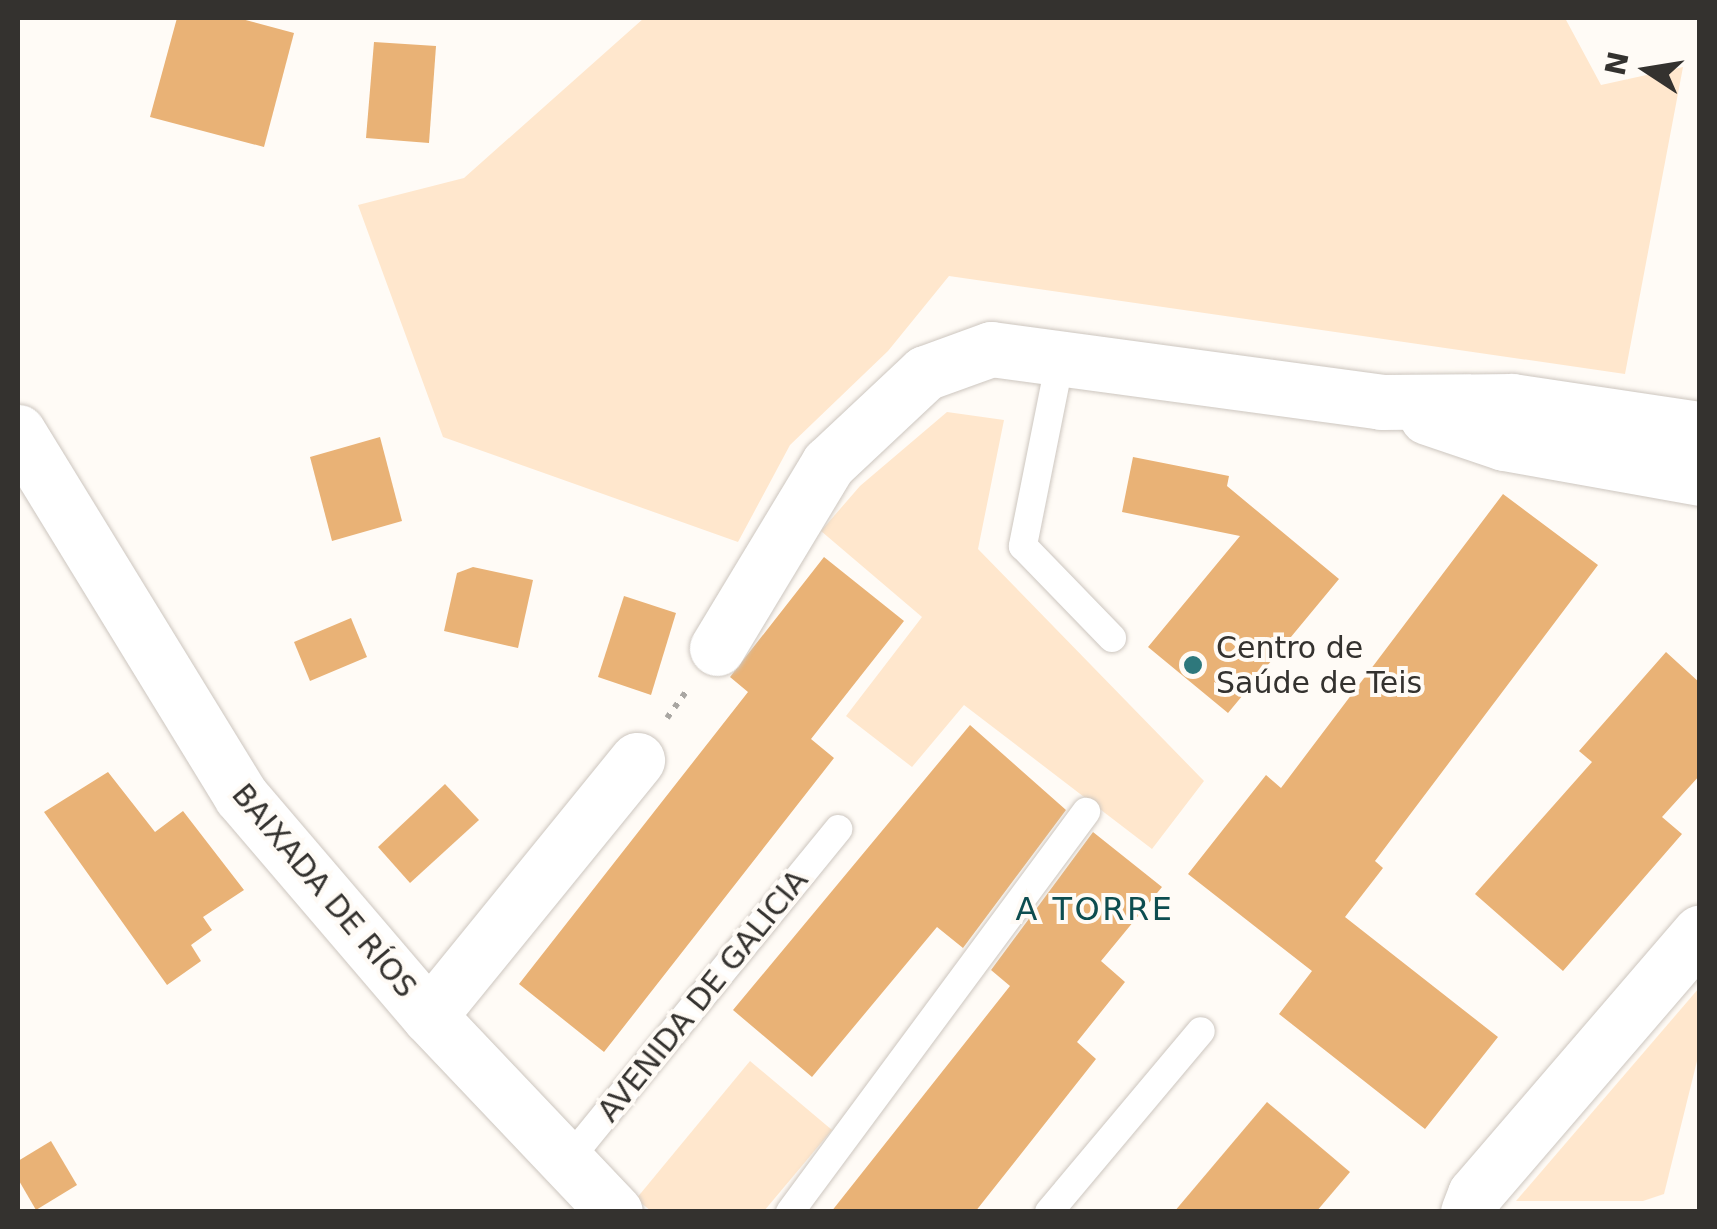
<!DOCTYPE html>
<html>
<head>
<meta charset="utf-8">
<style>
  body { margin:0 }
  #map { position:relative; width:1717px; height:1229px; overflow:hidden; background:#fffbf6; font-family:"DejaVu Sans",sans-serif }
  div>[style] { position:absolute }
  .green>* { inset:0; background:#ffe7cd }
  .building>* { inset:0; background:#e9b276 }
  .path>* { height:6px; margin-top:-3px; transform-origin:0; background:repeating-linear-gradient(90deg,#a9a6a2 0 5px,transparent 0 13px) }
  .roads { filter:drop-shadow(0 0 2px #cdc6bf) drop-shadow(0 0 2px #cdc6bf) }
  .service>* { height:28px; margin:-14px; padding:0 14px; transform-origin:14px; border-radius:14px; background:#fff }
  .minor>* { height:55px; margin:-27.5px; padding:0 27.5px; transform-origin:27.5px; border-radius:27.5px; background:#fff }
  .dots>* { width:28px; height:28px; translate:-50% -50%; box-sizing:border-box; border:5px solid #fffbf6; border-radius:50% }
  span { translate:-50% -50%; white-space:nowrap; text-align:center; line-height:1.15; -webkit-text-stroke:8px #fffbf6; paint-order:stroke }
  .poi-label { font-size:30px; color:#34322f }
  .left { translate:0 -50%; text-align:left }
  .street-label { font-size:30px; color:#34322f }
  .neighbourhood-label { font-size:32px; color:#0d4d50; letter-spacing:2.5px }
  .frame { position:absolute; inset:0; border:20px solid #34322f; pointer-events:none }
  .north { position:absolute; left:1597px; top:20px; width:100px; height:100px; -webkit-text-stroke:8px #fffbf6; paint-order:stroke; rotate:282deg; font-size:28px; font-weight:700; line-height:40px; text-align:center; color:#34322f }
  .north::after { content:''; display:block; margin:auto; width:35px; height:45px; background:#34322f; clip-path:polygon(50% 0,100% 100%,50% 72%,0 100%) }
</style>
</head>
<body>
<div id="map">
  <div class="green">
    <div style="clip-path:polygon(644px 18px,1565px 18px,1601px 85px,1683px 67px,1625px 374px,949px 276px,888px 351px,790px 445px,738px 542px,443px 437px,358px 205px,464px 178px)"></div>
    <div style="clip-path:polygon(947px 412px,1004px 420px,978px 549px,1204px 781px,1152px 849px,964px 705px,912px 767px,846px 716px,922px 617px,821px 531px,860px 486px)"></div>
    <div style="clip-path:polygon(1699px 988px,1699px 1053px,1664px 1194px,1643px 1201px,1516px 1201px)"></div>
    <div style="clip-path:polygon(750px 1061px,832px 1130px,764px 1211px,651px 1211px,636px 1199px)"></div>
  </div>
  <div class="building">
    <div style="clip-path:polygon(177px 18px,238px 18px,294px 33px,264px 147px,150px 117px)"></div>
    <div style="clip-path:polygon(374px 42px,436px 46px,429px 143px,366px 138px)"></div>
    <div style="clip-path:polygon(380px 437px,402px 521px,332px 541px,310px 457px)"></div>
    <div style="clip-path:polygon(1133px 457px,1229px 476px,1227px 486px,1339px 579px,1228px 713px,1148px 647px,1240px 536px,1122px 512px)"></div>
    <div style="clip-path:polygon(1503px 494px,1598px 565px,1375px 861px,1383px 868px,1345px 917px,1498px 1037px,1425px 1129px,1279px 1014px,1312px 971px,1188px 874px,1266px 775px,1281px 788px)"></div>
    <div style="clip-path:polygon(824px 557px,904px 621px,811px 739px,834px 758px,604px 1052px,519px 984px,748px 692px,730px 677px)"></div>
    <div style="clip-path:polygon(473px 567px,533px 580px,518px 648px,444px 631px,457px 573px)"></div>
    <div style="clip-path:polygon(624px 596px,676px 613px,651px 695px,598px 677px)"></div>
    <div style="clip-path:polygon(351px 618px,367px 657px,310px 681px,294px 642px)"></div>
    <div style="clip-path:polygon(1666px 652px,1700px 683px,1700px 775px,1662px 817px,1682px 834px,1563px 971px,1475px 894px,1592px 762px,1579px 751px)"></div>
    <div style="clip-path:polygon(970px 725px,1066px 810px,963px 948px,937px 927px,812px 1077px,733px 1010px)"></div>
    <div style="clip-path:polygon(108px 772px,155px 832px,183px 811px,244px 890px,203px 917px,212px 930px,191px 945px,201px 961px,167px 985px,44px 812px)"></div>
    <div style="clip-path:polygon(445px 784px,479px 820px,410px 883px,378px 847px)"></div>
    <div style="clip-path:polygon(1093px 832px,1162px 887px,1101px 961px,1125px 982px,1077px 1042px,1096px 1059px,975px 1212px,831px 1212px,1010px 986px,991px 970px)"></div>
    <div style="clip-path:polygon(1267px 1102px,1350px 1172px,1316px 1212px,1174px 1212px)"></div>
    <div style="clip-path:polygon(51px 1141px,77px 1185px,36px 1210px,18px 1179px,18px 1161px)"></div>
  </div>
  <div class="path">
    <div style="left:667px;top:718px;width:32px;rotate:-54deg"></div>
  </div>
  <div class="roads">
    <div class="service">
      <div style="left:1061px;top:355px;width:195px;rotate:101.3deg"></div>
      <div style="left:1023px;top:546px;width:128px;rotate:45.9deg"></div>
      <div style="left:566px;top:1163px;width:431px;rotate:-50.8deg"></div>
      <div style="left:790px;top:1212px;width:498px;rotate:-53.5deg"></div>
      <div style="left:1049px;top:1212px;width:236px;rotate:-50deg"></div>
    </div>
    <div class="minor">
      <div style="left:1427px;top:417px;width:81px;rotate:18.7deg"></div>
      <div style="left:1504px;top:443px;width:199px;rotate:10.1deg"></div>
      <div style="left:18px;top:432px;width:427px;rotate:58.5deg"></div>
      <div style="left:241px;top:796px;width:289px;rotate:49.5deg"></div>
      <div style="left:429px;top:1016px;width:270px;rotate:46.5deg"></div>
      <div style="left:717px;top:648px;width:215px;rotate:-58.9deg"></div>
      <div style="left:828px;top:464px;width:133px;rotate:-43.2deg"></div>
      <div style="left:925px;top:373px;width:70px;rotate:-20deg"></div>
      <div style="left:991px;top:349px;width:394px;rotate:7.7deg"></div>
      <div style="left:1381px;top:402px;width:131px;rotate:-0.4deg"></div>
      <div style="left:1512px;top:401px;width:190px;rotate:8.5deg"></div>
      <div style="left:429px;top:1016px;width:330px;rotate:-50.9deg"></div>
      <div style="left:1468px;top:1212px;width:19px;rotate:-69deg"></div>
      <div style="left:1475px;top:1194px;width:345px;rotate:-49.3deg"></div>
    </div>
  </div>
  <div class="dots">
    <div style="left:1193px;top:665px;background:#2e787c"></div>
  </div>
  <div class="poi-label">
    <span class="left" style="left:1216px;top:665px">Centro de<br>Saúde de Teis</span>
  </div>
  <div class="street-label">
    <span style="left:324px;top:891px;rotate:50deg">BAIXADA DE RÍOS</span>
    <span style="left:703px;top:996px;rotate:-51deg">AVENIDA DE GALICIA</span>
  </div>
  <div class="neighbourhood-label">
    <span style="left:1095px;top:909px">A TORRE</span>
  </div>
  <div class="frame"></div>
  <div class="north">N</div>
</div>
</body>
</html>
